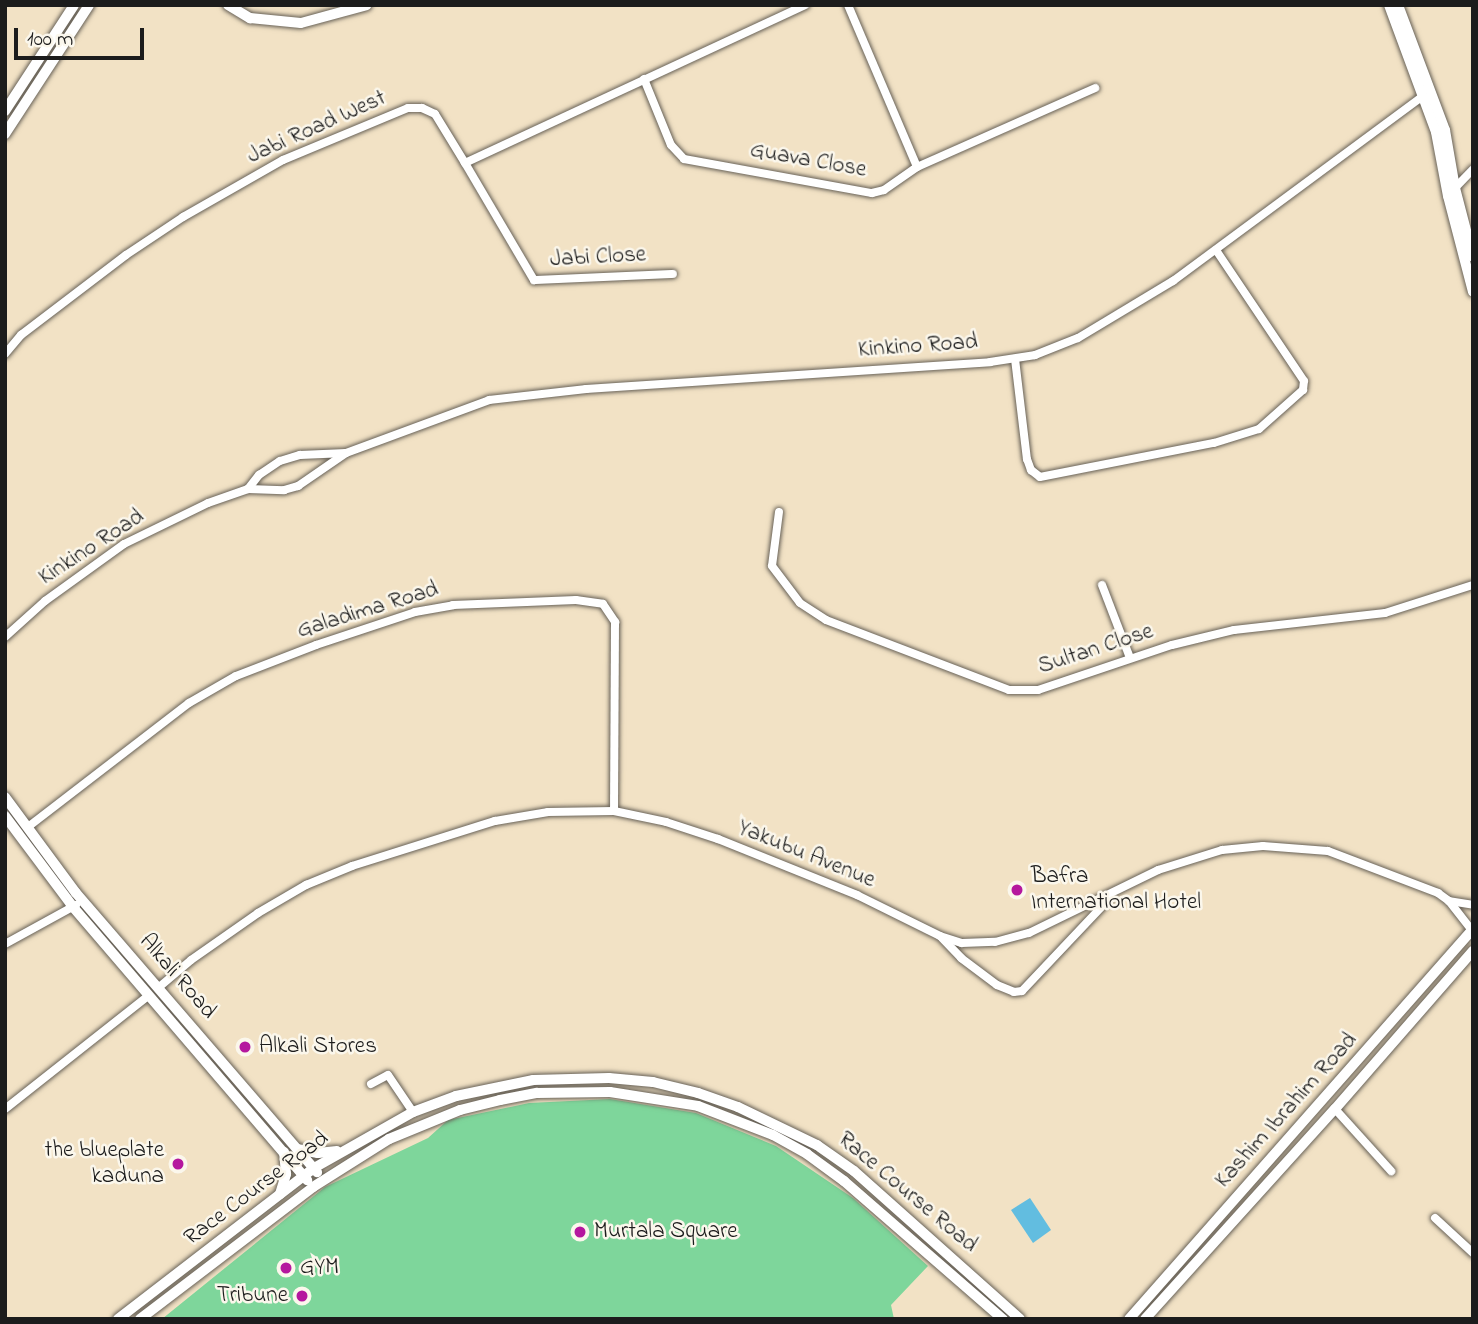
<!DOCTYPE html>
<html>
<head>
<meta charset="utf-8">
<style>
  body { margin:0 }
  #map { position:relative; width:1478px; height:1324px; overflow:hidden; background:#f2e2c5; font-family:"Indie Flower",sans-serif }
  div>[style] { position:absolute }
  .green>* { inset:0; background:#7ed69b }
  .water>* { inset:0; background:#62bde0 }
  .roads { filter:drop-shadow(0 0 2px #676157) drop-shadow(0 0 2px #676157) }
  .minor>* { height:8px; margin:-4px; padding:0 4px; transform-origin:4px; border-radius:4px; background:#fff }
  .tertiary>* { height:10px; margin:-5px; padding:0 5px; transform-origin:5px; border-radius:5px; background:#fff }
  .secondary>* { height:10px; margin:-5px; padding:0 5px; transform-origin:5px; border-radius:5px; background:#fff }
  .dots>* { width:19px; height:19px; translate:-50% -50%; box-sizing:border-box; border:4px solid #fbf7ec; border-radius:50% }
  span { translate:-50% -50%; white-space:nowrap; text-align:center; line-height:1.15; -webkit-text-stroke:5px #fbf7ec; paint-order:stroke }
  .street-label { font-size:23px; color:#1c1c1c }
  .poi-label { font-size:23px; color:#1c1c1c }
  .left { translate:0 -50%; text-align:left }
  .right { translate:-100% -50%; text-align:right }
  .frame { position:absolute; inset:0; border:7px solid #1c1c1c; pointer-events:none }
  .scale { position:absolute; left:14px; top:28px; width:130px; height:32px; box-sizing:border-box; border:4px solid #1c1c1c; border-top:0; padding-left:9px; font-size:21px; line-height:24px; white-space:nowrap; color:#1c1c1c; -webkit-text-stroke:5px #fbf7ec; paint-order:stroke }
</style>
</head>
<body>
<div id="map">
  <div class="green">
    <div style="clip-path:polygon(610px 1099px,696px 1113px,776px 1146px,853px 1198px,928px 1266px,891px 1305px,894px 1319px,162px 1319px,325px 1187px,428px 1138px,448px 1120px,529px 1103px)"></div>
  </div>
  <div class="water">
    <div style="clip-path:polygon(1030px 1198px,1051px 1230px,1033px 1243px,1011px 1210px)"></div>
  </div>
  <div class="roads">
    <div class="minor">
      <div style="left:848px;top:5px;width:176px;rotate:66.9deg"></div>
      <div style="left:644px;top:79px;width:71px;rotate:67.8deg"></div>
      <div style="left:671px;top:145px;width:19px;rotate:47deg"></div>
      <div style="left:684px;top:159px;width:191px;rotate:10.3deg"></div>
      <div style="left:872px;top:193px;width:12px;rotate:-14deg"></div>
      <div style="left:884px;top:190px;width:40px;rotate:-34.9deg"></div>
      <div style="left:917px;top:167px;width:195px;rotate:-23.9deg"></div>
      <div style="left:465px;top:163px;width:136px;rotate:59.5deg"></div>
      <div style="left:534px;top:280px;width:139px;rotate:-2.5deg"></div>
      <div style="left:1453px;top:190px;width:29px;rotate:-46deg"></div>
      <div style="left:5px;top:354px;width:25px;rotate:-50deg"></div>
      <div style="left:21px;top:335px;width:132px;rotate:-37.3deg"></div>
      <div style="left:126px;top:255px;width:69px;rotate:-33.7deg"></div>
      <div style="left:183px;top:217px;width:115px;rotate:-29.7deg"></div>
      <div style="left:283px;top:160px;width:135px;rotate:-22.6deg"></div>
      <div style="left:408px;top:108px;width:14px"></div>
      <div style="left:422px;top:108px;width:14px;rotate:25deg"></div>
      <div style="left:435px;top:114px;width:57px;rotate:58.5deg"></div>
      <div style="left:465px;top:163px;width:375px;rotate:-24.9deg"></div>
      <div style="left:1015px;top:359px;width:101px;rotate:83.2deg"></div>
      <div style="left:1027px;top:459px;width:12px;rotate:70deg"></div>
      <div style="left:1031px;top:470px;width:11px;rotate:38deg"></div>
      <div style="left:1040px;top:477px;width:177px;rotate:-11.1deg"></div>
      <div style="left:1214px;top:443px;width:47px;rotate:-17.3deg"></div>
      <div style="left:1259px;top:429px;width:59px;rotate:-41.6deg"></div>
      <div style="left:1303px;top:390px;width:9px;rotate:-84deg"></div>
      <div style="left:1304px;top:381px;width:158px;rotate:-123.9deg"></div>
      <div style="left:248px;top:489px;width:18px;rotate:-52deg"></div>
      <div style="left:259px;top:475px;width:25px;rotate:-34deg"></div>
      <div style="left:280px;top:461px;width:21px;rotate:-17deg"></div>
      <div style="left:300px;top:455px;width:46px;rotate:-2.5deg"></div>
      <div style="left:779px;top:512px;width:54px;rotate:97.4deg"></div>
      <div style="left:772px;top:566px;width:46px;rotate:52.9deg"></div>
      <div style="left:800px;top:603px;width:31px;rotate:33deg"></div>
      <div style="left:826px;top:620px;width:196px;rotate:20.9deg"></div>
      <div style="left:1009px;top:690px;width:29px"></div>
      <div style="left:1038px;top:690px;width:141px;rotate:-18.6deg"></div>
      <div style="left:1172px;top:645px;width:64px;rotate:-13.6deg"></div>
      <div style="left:1234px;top:630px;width:152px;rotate:-6.4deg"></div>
      <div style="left:1385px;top:613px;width:92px;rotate:-17.7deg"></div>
      <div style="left:1102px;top:585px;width:78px;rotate:69deg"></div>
      <div style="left:5px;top:637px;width:54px;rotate:-42deg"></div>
      <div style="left:45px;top:601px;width:97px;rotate:-35.8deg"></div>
      <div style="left:124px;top:544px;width:93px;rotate:-26deg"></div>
      <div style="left:208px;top:503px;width:42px;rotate:-19.3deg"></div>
      <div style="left:248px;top:489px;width:36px;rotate:2deg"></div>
      <div style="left:284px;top:490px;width:15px;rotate:-16deg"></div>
      <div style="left:298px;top:486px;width:58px;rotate:-34.5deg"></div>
      <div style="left:346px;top:453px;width:153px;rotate:-20.3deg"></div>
      <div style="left:489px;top:400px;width:98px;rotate:-6.5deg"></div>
      <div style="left:586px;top:389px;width:405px;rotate:-3.8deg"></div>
      <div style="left:990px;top:362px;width:46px;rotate:-8.8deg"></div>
      <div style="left:1035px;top:355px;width:46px;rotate:-21.6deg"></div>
      <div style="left:1078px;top:338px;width:111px;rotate:-31deg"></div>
      <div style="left:1173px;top:281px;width:311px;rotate:-36.5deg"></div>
      <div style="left:28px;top:827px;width:203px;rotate:-37.6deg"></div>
      <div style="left:189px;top:703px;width:54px;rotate:-29.9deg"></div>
      <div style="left:236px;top:676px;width:86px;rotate:-21.2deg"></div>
      <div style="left:316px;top:645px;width:104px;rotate:-18.4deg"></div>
      <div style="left:415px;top:612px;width:39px;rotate:-10deg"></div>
      <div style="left:453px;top:605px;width:123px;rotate:-2.3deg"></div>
      <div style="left:576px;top:600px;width:27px;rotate:8deg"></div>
      <div style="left:603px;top:604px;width:22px;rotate:56deg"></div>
      <div style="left:615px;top:622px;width:189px;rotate:90.3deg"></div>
      <div style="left:1449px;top:901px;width:24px;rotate:9deg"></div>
      <div style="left:942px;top:938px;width:28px;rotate:46deg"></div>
      <div style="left:961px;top:958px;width:45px;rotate:36.9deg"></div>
      <div style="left:997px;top:985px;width:18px;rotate:22deg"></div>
      <div style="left:1014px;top:992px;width:8px;rotate:-7deg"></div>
      <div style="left:1022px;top:991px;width:129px;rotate:-46.6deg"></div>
      <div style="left:5px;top:944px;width:81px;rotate:-28.8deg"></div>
      <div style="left:158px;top:988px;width:43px;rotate:-40.3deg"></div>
      <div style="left:191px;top:960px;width:82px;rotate:-35deg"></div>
      <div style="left:258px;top:913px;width:56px;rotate:-30.3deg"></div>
      <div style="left:306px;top:885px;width:50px;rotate:-22.4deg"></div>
      <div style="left:352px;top:866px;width:150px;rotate:-17.5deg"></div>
      <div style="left:495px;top:821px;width:54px;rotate:-9.6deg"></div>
      <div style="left:548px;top:812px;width:66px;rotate:-0.9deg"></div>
      <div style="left:614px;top:811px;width:53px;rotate:11.9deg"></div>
      <div style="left:666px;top:822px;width:55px;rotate:18.1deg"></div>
      <div style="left:718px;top:839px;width:150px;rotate:21.9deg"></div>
      <div style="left:857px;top:895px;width:93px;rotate:26.3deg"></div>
      <div style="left:940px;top:936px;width:23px;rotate:18deg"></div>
      <div style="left:962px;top:943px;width:33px;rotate:-2deg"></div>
      <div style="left:995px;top:942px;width:35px;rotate:-15deg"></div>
      <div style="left:1029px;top:933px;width:144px;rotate:-26deg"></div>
      <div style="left:1158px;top:870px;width:67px;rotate:-17.4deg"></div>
      <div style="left:1222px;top:850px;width:41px;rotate:-5.6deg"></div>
      <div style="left:1263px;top:846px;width:65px;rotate:4.4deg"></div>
      <div style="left:1328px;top:851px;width:118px;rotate:20.9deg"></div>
      <div style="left:1438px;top:893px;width:14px;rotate:36deg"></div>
      <div style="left:1449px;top:901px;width:37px;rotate:52deg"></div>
      <div style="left:371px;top:1084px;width:19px;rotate:-28deg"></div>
      <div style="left:388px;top:1075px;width:45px;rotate:56deg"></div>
      <div style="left:5px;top:1109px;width:182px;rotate:-38.3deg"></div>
      <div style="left:1335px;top:1109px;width:84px;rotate:47.9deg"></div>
      <div style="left:1435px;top:1218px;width:52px;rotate:42.6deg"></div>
    </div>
    <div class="tertiary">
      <div style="left:228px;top:5px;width:26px;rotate:31deg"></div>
      <div style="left:250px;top:18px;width:51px;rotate:5.6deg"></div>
      <div style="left:301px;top:23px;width:68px;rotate:-15.3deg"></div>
      <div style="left:1389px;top:5px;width:135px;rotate:69.7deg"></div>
      <div style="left:1436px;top:132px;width:65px;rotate:79.4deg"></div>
      <div style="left:1448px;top:196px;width:99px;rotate:75.4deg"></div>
      <div style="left:1398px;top:5px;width:134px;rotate:69.4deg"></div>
      <div style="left:1445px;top:130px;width:59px;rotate:80.2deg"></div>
      <div style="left:1455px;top:188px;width:71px;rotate:75.4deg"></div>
      <div style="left:1129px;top:1319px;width:520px;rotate:-48.59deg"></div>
      <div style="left:1145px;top:1319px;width:283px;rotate:-47.9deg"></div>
      <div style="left:1335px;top:1109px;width:210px;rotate:-48.9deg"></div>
    </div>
    <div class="secondary">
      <div style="left:5px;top:111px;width:126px;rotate:-56.9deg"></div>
      <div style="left:5px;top:134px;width:154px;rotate:-56.9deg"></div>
      <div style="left:5px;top:797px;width:119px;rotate:53.5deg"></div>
      <div style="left:76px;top:893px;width:369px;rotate:49.2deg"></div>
      <div style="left:5px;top:816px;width:114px;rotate:53.2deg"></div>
      <div style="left:73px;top:907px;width:360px;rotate:49.4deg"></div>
      <div style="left:297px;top:1149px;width:21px;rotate:11deg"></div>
      <div style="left:318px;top:1153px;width:19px;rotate:-6deg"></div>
      <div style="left:280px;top:1194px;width:21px;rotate:-73deg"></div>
      <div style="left:286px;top:1174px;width:22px;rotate:-95deg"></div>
      <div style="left:118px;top:1319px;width:247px;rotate:-37.6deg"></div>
      <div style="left:314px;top:1168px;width:114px;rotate:-29.5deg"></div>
      <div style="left:413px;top:1112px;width:46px;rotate:-20.4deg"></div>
      <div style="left:456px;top:1096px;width:79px;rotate:-11.7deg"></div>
      <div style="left:533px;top:1080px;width:76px;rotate:-1.5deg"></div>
      <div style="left:609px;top:1078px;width:44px;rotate:5.2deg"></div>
      <div style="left:653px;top:1082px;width:46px;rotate:13.7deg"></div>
      <div style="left:698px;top:1093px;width:42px;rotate:19.3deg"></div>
      <div style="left:738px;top:1107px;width:88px;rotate:25.7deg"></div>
      <div style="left:817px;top:1145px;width:45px;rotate:35.1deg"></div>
      <div style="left:854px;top:1171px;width:222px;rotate:41.7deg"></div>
      <div style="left:140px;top:1319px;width:218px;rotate:-37.3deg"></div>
      <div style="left:313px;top:1187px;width:90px;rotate:-32.3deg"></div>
      <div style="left:389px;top:1139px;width:77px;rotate:-22.2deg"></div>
      <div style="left:460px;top:1110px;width:41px;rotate:-14deg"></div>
      <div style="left:500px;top:1100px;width:38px;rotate:-11deg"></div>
      <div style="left:537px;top:1093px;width:73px;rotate:-0.8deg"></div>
      <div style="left:610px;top:1092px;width:89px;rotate:9deg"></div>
      <div style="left:698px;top:1106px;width:80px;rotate:21.1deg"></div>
      <div style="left:773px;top:1135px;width:39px;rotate:29deg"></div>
      <div style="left:807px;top:1154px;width:46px;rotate:36.1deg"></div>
      <div style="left:844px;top:1181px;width:211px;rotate:41deg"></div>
    </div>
  </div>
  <div class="dots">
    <div style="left:1017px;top:890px;background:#b5179e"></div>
    <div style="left:245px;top:1047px;background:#b5179e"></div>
    <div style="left:178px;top:1164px;background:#b5179e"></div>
    <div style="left:580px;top:1232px;background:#b5179e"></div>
    <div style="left:286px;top:1268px;background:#b5179e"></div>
    <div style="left:302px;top:1296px;background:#b5179e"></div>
  </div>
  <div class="street-label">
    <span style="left:317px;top:128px;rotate:-24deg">Jabi Road West</span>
    <span style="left:808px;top:161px;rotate:10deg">Guava Close</span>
    <span style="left:598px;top:258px;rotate:-3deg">Jabi Close</span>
    <span style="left:918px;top:347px;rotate:-4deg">Kinkino Road</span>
    <span style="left:92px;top:548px;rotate:-33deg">Kinkino Road</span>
    <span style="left:368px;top:611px;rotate:-17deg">Galadima Road</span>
    <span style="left:1096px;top:650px;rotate:-18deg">Sultan Close</span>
    <span style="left:806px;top:855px;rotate:22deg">Yakubu Avenue</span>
    <span style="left:177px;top:977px;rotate:49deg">Alkali Road</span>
    <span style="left:1287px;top:1111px;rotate:-48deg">Kashim Ibrahim Road</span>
    <span style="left:257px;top:1189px;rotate:-37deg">Race Course Road</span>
    <span style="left:907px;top:1193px;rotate:40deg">Race Course Road</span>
  </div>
  <div class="poi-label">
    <span class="left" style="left:1031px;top:890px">Bafra<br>International Hotel</span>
    <span class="left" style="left:259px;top:1047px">Alkali Stores</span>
    <span class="right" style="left:164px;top:1164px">the blueplate<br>kaduna</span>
    <span class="left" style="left:594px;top:1232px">Murtala Square</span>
    <span class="left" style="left:300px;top:1268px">GYM</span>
    <span class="right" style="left:288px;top:1296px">Tribune</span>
  </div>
  <div class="frame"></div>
  <div class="scale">100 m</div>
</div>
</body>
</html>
